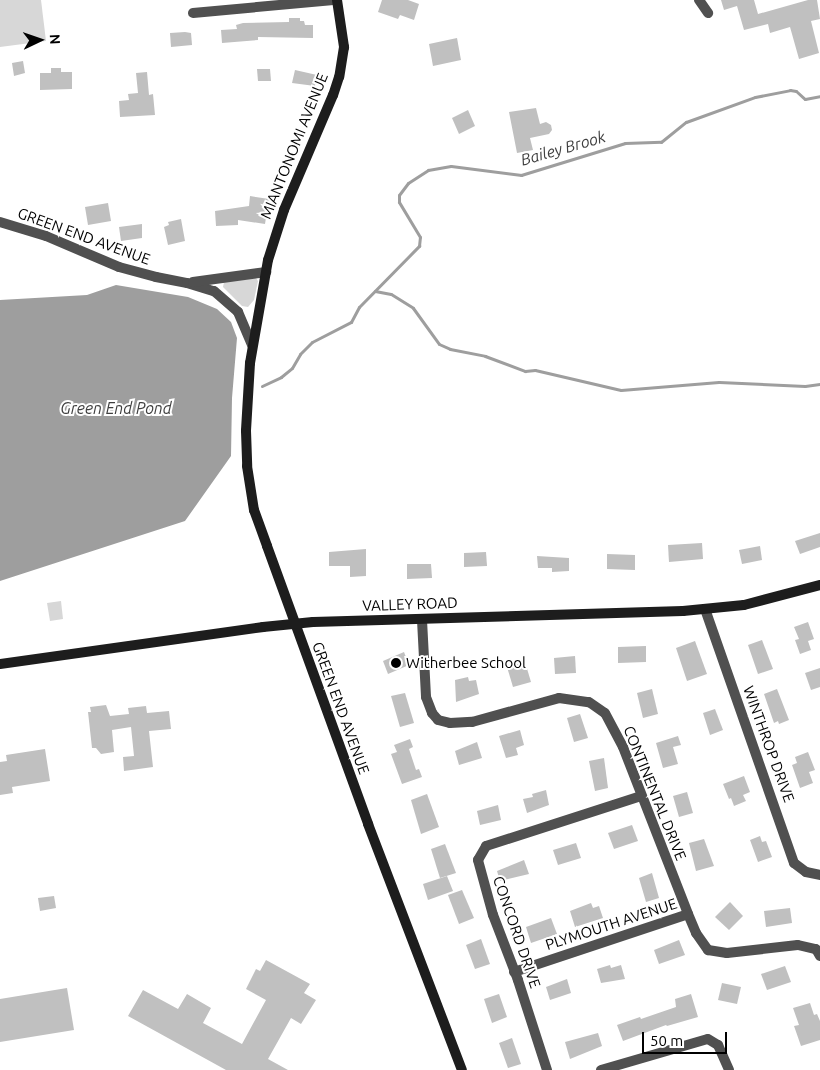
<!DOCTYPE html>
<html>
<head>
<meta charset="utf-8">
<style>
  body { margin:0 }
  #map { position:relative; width:820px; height:1070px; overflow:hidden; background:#fff; font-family:Ubuntu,sans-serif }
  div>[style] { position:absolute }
  .green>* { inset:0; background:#d7d7d7 }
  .water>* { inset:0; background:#9e9e9e }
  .stream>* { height:3px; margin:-1.5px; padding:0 1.5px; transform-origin:1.5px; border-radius:1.5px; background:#9e9e9e }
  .building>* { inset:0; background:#c0c0c0 }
  .minor>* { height:10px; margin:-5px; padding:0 5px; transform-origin:5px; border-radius:5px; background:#505050 }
  .tertiary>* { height:10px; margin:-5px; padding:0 5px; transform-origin:5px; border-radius:5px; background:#505050 }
  .secondary>* { height:10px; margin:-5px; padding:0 5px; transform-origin:5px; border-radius:5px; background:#1d1d1d }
  .dots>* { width:14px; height:14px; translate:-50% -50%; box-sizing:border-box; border:2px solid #fff; border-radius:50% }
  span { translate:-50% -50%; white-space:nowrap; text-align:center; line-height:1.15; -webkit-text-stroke:4px #fff; paint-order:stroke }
  .street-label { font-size:15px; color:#000 }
  .poi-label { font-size:15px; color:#000 }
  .left { translate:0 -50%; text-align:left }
  .water-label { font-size:16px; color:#3f3f3f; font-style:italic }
  .north { position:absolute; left:15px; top:15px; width:50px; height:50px; -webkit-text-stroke:4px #fff; paint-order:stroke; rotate:87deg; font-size:14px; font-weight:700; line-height:20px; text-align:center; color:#000 }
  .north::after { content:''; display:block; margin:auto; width:18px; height:22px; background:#000; clip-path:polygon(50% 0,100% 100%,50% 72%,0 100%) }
  .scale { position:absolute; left:642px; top:1032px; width:85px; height:22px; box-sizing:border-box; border:2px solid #000; border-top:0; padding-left:6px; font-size:15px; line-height:18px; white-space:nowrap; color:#000; -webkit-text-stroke:4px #fff; paint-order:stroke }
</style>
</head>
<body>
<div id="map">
  <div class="green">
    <div style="clip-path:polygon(0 0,41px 0,46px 41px,0 47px)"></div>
    <div style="clip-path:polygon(256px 278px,258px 281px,254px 300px,248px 307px,242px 306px,223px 287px,224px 282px)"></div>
    <div style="clip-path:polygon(61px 601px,63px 619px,50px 621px,47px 603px)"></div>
  </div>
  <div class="water">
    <div style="clip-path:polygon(116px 285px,188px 297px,217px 309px,231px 322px,237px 338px,232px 398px,231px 456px,185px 521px,0 581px,0 300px,87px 295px)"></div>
  </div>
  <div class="stream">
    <div style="left:375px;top:291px;width:16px;rotate:11deg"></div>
    <div style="left:391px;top:294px;width:26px;rotate:32deg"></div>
    <div style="left:413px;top:308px;width:44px;rotate:54.2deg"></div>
    <div style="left:439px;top:344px;width:12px;rotate:24deg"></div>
    <div style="left:450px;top:349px;width:36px;rotate:11deg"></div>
    <div style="left:485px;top:356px;width:43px;rotate:20.6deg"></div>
    <div style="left:525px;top:371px;width:10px;rotate:-6deg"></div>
    <div style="left:535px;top:370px;width:88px;rotate:13.1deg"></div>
    <div style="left:621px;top:390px;width:98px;rotate:-4.7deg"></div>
    <div style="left:719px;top:382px;width:86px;rotate:2.7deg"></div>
    <div style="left:805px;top:386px;width:15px;rotate:-8deg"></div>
    <div style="left:262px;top:386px;width:21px;rotate:-25deg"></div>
    <div style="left:281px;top:377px;width:14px;rotate:-39deg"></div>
    <div style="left:292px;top:368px;width:16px;rotate:-60deg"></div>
    <div style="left:300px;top:354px;width:17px;rotate:-45deg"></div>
    <div style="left:312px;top:342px;width:44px;rotate:-27.1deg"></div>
    <div style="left:351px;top:322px;width:17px;rotate:-62deg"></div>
    <div style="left:359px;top:307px;width:86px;rotate:-45.5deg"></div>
    <div style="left:419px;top:246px;width:9px;rotate:-84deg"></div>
    <div style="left:420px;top:237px;width:41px;rotate:-121deg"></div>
    <div style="left:399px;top:202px;width:7px;rotate:-90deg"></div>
    <div style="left:399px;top:195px;width:15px;rotate:-53deg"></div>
    <div style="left:408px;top:183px;width:24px;rotate:-33deg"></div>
    <div style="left:428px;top:170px;width:23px;rotate:-10deg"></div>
    <div style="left:451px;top:166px;width:71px;rotate:7.3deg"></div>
    <div style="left:521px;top:175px;width:109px;rotate:-17.1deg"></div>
    <div style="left:625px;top:143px;width:36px;rotate:-2deg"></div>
    <div style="left:661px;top:142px;width:32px;rotate:-39deg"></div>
    <div style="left:686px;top:122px;width:73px;rotate:-19.9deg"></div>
    <div style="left:755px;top:97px;width:36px;rotate:-11deg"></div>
    <div style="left:790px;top:90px;width:6px;rotate:9deg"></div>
    <div style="left:796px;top:91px;width:12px;rotate:42deg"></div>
    <div style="left:805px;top:99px;width:15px;rotate:-11deg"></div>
  </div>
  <div class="building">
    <div style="clip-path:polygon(382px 0,408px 0,419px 4px,414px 20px,400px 15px,398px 19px,378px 12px)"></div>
    <div style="clip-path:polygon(721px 0,754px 0,758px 14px,808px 0,817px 0,820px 19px,811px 21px,819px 53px,799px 59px,790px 27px,770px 33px,768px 24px,744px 30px,737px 6px,724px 10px)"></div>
    <div style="clip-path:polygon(289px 18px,300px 18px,300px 21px,304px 21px,305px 25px,313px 25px,313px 38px,258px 37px,258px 40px,222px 43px,221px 30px,237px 29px,236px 25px,243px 23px,289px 22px)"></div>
    <div style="clip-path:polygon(185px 32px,191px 33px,192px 45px,171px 47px,170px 33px)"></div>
    <div style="clip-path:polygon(457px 38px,461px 60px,433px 66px,429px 44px)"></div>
    <div style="clip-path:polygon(23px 61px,25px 73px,14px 76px,12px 63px)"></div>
    <div style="clip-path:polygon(51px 68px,61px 68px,61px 72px,72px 72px,72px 89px,40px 90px,40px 73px,51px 73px)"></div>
    <div style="clip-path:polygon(257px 69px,270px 69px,271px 81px,258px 81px)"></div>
    <div style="clip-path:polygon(295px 70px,317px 75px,315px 86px,292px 83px)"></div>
    <div style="clip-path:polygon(147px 72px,149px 95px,153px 94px,155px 115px,120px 117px,119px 101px,129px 100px,128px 94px,138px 93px,136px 73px)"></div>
    <div style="clip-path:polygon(536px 108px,540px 124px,546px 122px,551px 125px,552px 130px,549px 134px,530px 138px,533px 150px,517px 153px,509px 112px)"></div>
    <div style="clip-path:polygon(468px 110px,475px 126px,459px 134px,452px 118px)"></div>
    <div style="clip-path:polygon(250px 196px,269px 199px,265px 224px,238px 220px,238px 225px,216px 226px,215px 211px,249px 206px)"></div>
    <div style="clip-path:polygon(108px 203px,111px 221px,88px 225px,85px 207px)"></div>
    <div style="clip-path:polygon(181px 219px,185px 241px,168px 245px,164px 227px,169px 225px,168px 222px)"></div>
    <div style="clip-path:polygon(142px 224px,142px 238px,121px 241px,119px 227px)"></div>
    <div style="clip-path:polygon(820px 533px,820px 547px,800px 554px,795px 541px)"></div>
    <div style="clip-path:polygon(702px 543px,703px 559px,669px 562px,668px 545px)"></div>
    <div style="clip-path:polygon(760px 546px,762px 560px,742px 564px,739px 550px)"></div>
    <div style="clip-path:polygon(366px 549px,366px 576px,350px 577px,350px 566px,329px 566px,329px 552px)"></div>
    <div style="clip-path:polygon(486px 552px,487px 566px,464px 567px,464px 553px)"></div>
    <div style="clip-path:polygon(607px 554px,635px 555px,635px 570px,607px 569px)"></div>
    <div style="clip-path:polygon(537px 556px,569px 558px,569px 571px,552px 572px,552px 568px,538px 568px)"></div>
    <div style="clip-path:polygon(407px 564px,431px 564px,432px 578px,407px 579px)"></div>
    <div style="clip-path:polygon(808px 622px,814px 639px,808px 641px,811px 650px,800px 654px,795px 640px,799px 639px,794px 627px)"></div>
    <div style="clip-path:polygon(762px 640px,773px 669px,758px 674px,748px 645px)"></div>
    <div style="clip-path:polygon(695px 641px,707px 674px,687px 681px,676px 648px)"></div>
    <div style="clip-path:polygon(646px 646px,646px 662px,618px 663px,618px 647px)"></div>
    <div style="clip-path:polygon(404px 652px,409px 665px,388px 674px,383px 661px)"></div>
    <div style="clip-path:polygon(575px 656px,576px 673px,555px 674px,554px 658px)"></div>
    <div style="clip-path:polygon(525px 662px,531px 682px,513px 687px,507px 667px)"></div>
    <div style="clip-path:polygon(820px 668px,820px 687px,811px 690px,805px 673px)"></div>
    <div style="clip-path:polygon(468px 677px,469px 681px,476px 680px,479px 694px,456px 702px,455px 680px)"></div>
    <div style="clip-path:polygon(652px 689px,658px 714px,643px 718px,637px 693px)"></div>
    <div style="clip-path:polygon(777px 689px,789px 720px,779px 724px,778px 721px,774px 723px,764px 694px)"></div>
    <div style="clip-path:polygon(405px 693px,414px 723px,400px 727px,391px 696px)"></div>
    <div style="clip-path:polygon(106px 705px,110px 716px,129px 714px,128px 708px,146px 706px,147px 713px,169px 711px,171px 729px,149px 731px,153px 767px,124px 771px,123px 757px,134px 756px,131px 727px,112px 730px,114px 752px,101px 754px,96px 748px,92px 748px,88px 712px,91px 712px,90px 707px)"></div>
    <div style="clip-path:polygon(715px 709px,723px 730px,710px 735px,703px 713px)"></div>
    <div style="clip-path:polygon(580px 714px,588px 738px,574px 742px,567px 718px)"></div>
    <div style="clip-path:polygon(520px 730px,524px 745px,516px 748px,518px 755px,506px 758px,499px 736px)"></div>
    <div style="clip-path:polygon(678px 736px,681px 745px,673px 747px,678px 764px,663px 768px,656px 743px)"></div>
    <div style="clip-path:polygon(410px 739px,413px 747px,409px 749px,416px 770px,419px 769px,422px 777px,402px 784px,391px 754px,397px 752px,394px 745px)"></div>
    <div style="clip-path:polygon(477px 742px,482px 758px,459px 765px,455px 751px)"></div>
    <div style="clip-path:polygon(45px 749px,50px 781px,12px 787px,13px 793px,0 795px,0 762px,7px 761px,6px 755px)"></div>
    <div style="clip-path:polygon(808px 752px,815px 770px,809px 772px,813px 783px,800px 788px,792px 765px,797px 763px,795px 757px)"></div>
    <div style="clip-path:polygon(604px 758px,608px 788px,595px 791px,589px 761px)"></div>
    <div style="clip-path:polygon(744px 776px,750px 792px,743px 795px,746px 801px,734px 806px,731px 798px,729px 799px,723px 784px)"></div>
    <div style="clip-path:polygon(546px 790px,549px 805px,527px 813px,523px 799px,533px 797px,532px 794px)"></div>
    <div style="clip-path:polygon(687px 792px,693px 813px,679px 817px,673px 796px)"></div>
    <div style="clip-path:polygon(427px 794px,439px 827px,421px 834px,411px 800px)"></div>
    <div style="clip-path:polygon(498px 805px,501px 820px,480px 825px,477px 811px)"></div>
    <div style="clip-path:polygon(632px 825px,638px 841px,614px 849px,608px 833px)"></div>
    <div style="clip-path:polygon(760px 836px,762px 842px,766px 841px,772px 857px,758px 862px,750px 840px)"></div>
    <div style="clip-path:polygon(704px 839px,714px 866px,696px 871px,689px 843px)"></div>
    <div style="clip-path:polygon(576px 843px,581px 858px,558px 865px,553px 850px)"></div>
    <div style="clip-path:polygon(445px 844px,456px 873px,440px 878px,431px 849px)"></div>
    <div style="clip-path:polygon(524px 860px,529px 874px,500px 881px,497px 871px)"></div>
    <div style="clip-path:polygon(652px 873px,659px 898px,646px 902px,639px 878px)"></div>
    <div style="clip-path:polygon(447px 876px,453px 891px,428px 900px,423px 884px)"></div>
    <div style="clip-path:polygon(462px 890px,474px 918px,459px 924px,448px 895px)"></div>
    <div style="clip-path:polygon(54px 896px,56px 908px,40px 911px,38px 898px)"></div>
    <div style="clip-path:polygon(730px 902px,743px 916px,729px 930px,715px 917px)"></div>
    <div style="clip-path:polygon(591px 903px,593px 908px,599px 906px,603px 918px,575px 927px,570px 911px)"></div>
    <div style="clip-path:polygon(790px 908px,792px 923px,766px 927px,764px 911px)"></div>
    <div style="clip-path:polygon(551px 918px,557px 934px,531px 943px,526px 927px)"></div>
    <div style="clip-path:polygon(481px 939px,490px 964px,475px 969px,466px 945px)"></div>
    <div style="clip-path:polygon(679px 940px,685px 955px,659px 964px,654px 950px)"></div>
    <div style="clip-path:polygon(266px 960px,310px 984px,304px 993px,316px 1000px,301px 1024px,291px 1018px,268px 1059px,288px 1070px,226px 1070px,128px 1016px,143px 990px,178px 1009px,187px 994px,211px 1008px,203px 1023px,242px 1044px,266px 1000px,246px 989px,256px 969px,260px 971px)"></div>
    <div style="clip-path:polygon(610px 965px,611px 968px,621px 965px,625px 979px,601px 983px,597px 969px)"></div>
    <div style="clip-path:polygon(785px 966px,791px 982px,767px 990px,761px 974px)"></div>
    <div style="clip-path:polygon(567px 979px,571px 993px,550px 1000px,546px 987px)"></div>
    <div style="clip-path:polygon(722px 983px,741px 987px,737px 1004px,718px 1000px)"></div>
    <div style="clip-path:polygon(67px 988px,74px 1030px,0 1042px,0 999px)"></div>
    <div style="clip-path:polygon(499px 994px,507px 1017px,492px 1023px,484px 999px)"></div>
    <div style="clip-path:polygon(691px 994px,698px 1017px,667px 1026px,666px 1025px,623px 1041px,617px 1025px,640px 1017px,641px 1019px,676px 1007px,675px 999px)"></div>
    <div style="clip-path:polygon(810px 1003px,814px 1015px,817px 1014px,820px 1021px,820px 1040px,801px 1046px,794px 1026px,799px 1025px,793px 1008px)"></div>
    <div style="clip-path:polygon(598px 1033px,602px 1046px,570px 1059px,565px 1042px)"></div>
    <div style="clip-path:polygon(512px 1038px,521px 1064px,508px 1068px,499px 1043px)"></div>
  </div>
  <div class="minor">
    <div style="left:699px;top:0;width:16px;rotate:55deg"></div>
    <div style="left:193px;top:13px;width:141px;rotate:-5.3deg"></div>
    <div style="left:705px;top:609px;width:269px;rotate:70.7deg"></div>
    <div style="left:794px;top:863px;width:15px;rotate:37deg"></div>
    <div style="left:806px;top:872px;width:14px;rotate:12deg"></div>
    <div style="left:422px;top:620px;width:77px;rotate:87deg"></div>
    <div style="left:426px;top:697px;width:17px;rotate:69deg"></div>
    <div style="left:432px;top:713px;width:9px;rotate:49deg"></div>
    <div style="left:438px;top:720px;width:12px;rotate:14deg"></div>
    <div style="left:450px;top:723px;width:22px;rotate:-3deg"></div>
    <div style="left:472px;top:722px;width:90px;rotate:-15.4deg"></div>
    <div style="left:559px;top:698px;width:30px;rotate:8deg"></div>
    <div style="left:589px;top:702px;width:19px;rotate:35deg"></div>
    <div style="left:605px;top:713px;width:38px;rotate:62deg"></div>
    <div style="left:623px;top:747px;width:179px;rotate:68.7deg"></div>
    <div style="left:688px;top:914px;width:21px;rotate:67deg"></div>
    <div style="left:696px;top:933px;width:21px;rotate:55deg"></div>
    <div style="left:708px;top:950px;width:19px;rotate:9deg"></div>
    <div style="left:727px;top:953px;width:71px;rotate:-6.4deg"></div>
    <div style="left:798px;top:945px;width:18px;rotate:13deg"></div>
    <div style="left:816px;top:949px;width:8px;rotate:60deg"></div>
    <div style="left:514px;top:972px;width:183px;rotate:-18.4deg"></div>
    <div style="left:547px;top:1070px;width:95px;rotate:-107.9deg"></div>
    <div style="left:518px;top:980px;width:70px;rotate:-111deg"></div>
    <div style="left:493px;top:915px;width:57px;rotate:-105.3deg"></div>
    <div style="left:478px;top:860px;width:16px;rotate:-60deg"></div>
    <div style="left:486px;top:846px;width:163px;rotate:-17.9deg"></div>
    <div style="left:601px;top:1070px;width:111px;rotate:-16.2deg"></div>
    <div style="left:708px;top:1039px;width:12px;rotate:31deg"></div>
    <div style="left:718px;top:1045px;width:27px;rotate:66deg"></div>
  </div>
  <div class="tertiary">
    <div style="left:0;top:222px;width:48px;rotate:16.9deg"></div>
    <div style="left:46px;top:236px;width:79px;rotate:23deg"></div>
    <div style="left:119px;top:267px;width:38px;rotate:15deg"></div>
    <div style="left:156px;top:277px;width:32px;rotate:11deg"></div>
    <div style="left:187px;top:283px;width:28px;rotate:17deg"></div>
    <div style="left:214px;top:291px;width:32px;rotate:41deg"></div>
    <div style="left:238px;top:312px;width:36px;rotate:67deg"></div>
    <div style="left:193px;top:282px;width:74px;rotate:-7.8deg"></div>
  </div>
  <div class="secondary">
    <div style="left:337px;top:0;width:48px;rotate:81.5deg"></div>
    <div style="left:344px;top:47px;width:30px;rotate:99deg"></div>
    <div style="left:339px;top:77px;width:19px;rotate:108deg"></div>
    <div style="left:333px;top:95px;width:125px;rotate:113.1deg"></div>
    <div style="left:284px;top:210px;width:52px;rotate:107.7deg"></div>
    <div style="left:268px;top:260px;width:105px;rotate:99.9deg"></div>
    <div style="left:250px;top:363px;width:68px;rotate:93.4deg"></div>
    <div style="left:246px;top:431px;width:35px;rotate:88deg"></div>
    <div style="left:247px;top:466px;width:45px;rotate:81deg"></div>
    <div style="left:254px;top:510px;width:38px;rotate:70deg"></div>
    <div style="left:267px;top:546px;width:296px;rotate:70deg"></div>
    <div style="left:368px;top:824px;width:263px;rotate:69.1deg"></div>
    <div style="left:0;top:664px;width:266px;rotate:-8deg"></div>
    <div style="left:263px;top:627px;width:50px;rotate:-5.7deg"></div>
    <div style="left:313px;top:622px;width:370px;rotate:-1.7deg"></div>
    <div style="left:683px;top:611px;width:61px;rotate:-5.6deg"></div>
    <div style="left:744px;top:605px;width:79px;rotate:-14.7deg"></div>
  </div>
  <div class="dots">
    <div style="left:396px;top:663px;background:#000"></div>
  </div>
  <div class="street-label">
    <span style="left:294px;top:146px;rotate:-68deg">MIANTONOMI AVENUE</span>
    <span style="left:84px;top:236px;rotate:20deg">GREEN END AVENUE</span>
    <span style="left:410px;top:604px;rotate:-2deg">VALLEY ROAD</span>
    <span style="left:341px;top:708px;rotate:70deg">GREEN END AVENUE</span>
    <span style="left:769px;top:744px;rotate:70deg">WINTHROP DRIVE</span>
    <span style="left:655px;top:793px;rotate:68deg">CONTINENTAL DRIVE</span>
    <span style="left:611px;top:924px;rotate:-18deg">PLYMOUTH AVENUE</span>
    <span style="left:517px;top:932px;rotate:71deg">CONCORD DRIVE</span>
  </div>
  <div class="poi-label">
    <span class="left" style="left:406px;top:663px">Witherbee School</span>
  </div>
  <div class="water-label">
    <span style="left:563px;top:148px;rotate:-16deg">Bailey Brook</span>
    <span style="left:116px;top:408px">Green End Pond</span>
  </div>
  <div class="north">N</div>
  <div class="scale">50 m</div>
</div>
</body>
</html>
